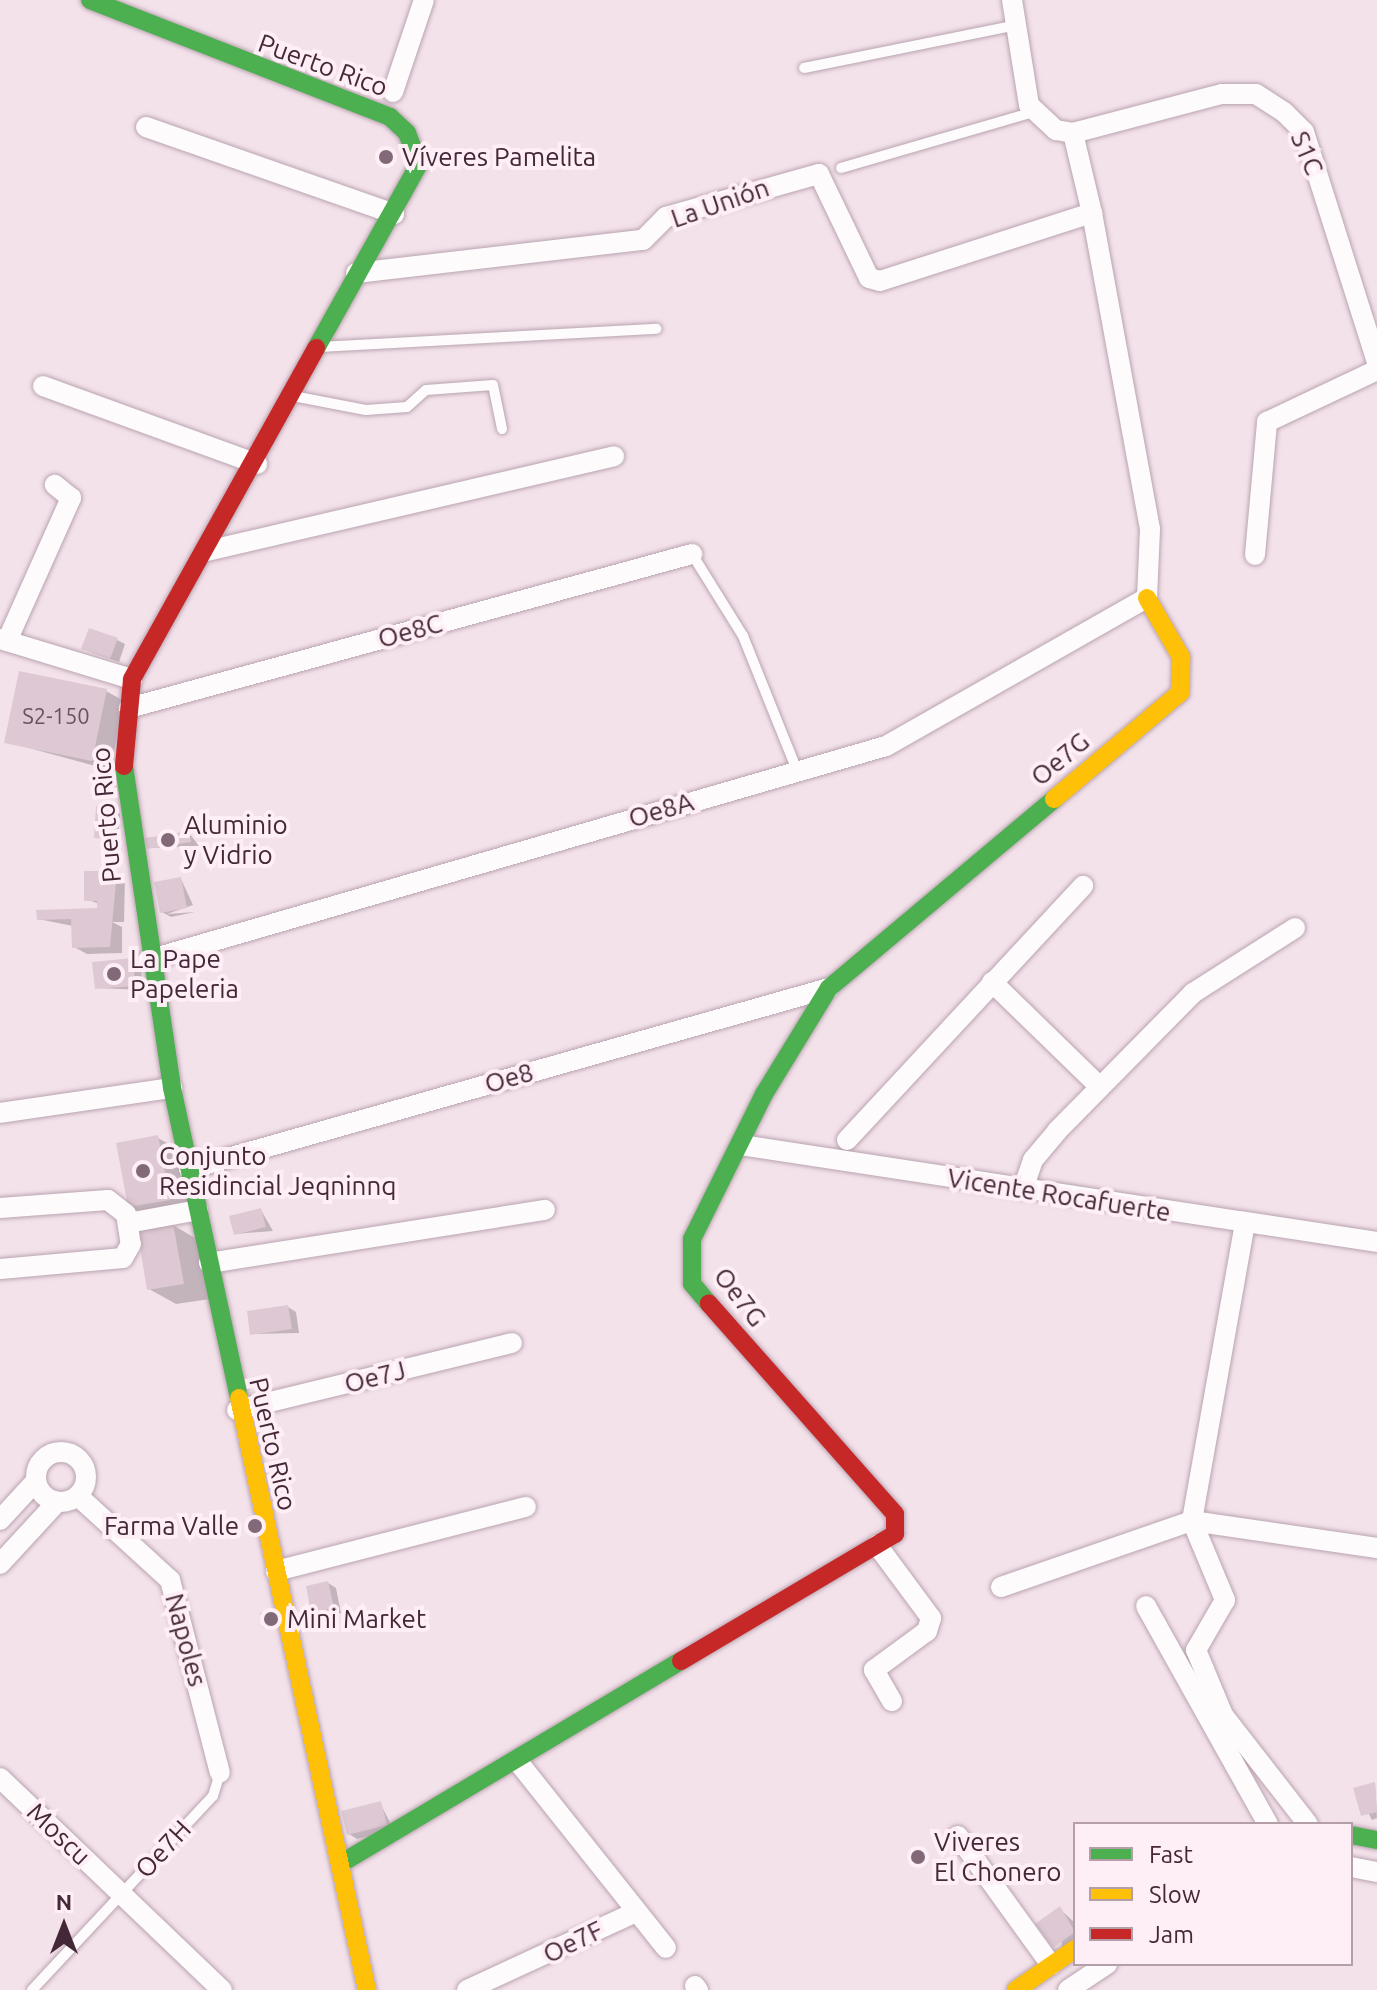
<!DOCTYPE html>
<html>
<head>
<meta charset="utf-8">
<style>
  body { margin:0 }
  #map { position:relative; width:1377px; height:1990px; overflow:hidden; background:#f4e2eb; font-family:Ubuntu,sans-serif }
  div>[style] { position:absolute }
  .shadow>* { inset:0; background:#0003 }
  .building>* { inset:0; background:#ddc8d3 }
  .roads { filter:drop-shadow(0 0 2px #b9a4b0) drop-shadow(0 0 2px #b9a4b0) }
  .lane>* { height:10px; margin:-5px; padding:0 5px; transform-origin:5px; border-radius:5px; background:#fdfbfc }
  .street>* { height:20px; margin:-10px; padding:0 10px; transform-origin:10px; border-radius:10px; background:#fdfbfc }
  .street>.ring { margin:-10px; padding:0; box-sizing:content-box; background:none; border:20px solid #fdfbfc; border-radius:50% }
  .fast>* { height:18px; margin:-9px; padding:0 9px; transform-origin:9px; border-radius:9px; background:#4caf50 }
  .slow>* { height:18px; margin:-9px; padding:0 9px; transform-origin:9px; border-radius:9px; background:#ffc107 }
  .jam>* { height:18px; margin:-9px; padding:0 9px; transform-origin:9px; border-radius:9px; background:#c62828 }
  .dots>* { width:22px; height:22px; translate:-50% -50%; box-sizing:border-box; border:4px solid #feeef5; border-radius:50% }
  span { translate:-50% -50%; white-space:nowrap; text-align:center; line-height:1.15; -webkit-text-stroke:8px #feeef5; paint-order:stroke }
  .number-label { font-size:22px; color:#6b505f }
  .number-label span { -webkit-text-stroke-width:0 }
  .street-label { font-size:26px; color:#452838 }
  .poi-label { font-size:26px; color:#452838 }
  .left { translate:0 -50%; text-align:left }
  .right { translate:-100% -50%; text-align:right }
  .legend { position:absolute; left:1073px; top:1822px; width:280px; height:144px; box-sizing:border-box; background:#feeef5; border:2px solid #b49fa9; margin:0; padding:10px 14px; list-style:none; font-size:24px; color:#452838 }
  .legend li { display:flex; align-items:center; gap:16px; height:40px }
  .legend b { width:40px; border:2px solid #b49fa9 }
  .north { position:absolute; left:24px; top:1886px; width:80px; height:80px; -webkit-text-stroke:6px #feeef5; paint-order:stroke; rotate:0deg; font-size:22px; font-weight:700; line-height:32px; text-align:center; color:#452838 }
  .north::after { content:''; display:block; margin:auto; width:28px; height:36px; background:#452838; clip-path:polygon(50% 0,100% 100%,50% 72%,0 100%) }
</style>
</head>
<body>
<div id="map">
  <div class="shadow">
    <div style="clip-path:polygon(117px 640px,125px 644px,119px 662px,92px 653px)"></div>
    <div style="clip-path:polygon(106px 691px,124px 701px,110px 770px,7px 742px)"></div>
    <div style="clip-path:polygon(111px 809px,120px 814px,118px 842px,96px 837px)"></div>
    <div style="clip-path:polygon(189px 833px,199px 846px,149px 848px)"></div>
    <div style="clip-path:polygon(116px 873px,125px 878px,124px 922px,112px 922px,122px 927px,122px 953px,87px 954px,74px 947px,73px 926px,38px 919px,96px 910px,99px 904px,86px 899px)"></div>
    <div style="clip-path:polygon(181px 879px,193px 905px,167px 914px,195px 912px,171px 917px,162px 912px)"></div>
    <div style="clip-path:polygon(133px 960px,141px 965px,143px 990px,97px 988px)"></div>
    <div style="clip-path:polygon(158px 1138px,185px 1153px,196px 1215px,157px 1222px,130px 1206px)"></div>
    <div style="clip-path:polygon(261px 1210px,273px 1231px,235px 1234px)"></div>
    <div style="clip-path:polygon(173px 1225px,200px 1241px,210px 1299px,176px 1304px,149px 1289px)"></div>
    <div style="clip-path:polygon(288px 1307px,296px 1312px,299px 1333px,252px 1334px)"></div>
    <div style="clip-path:polygon(328px 1583px,336px 1588px,341px 1613px,321px 1617px,313px 1612px)"></div>
    <div style="clip-path:polygon(1375px 1784px,1377px 1818px,1372px 1820px,1356px 1790px)"></div>
    <div style="clip-path:polygon(380px 1803px,394px 1830px,357px 1839px,349px 1834px)"></div>
    <div style="clip-path:polygon(1060px 1909px,1075px 1923px,1075px 1942px,1062px 1951px)"></div>
  </div>
  <div class="building">
    <div style="clip-path:polygon(89px 628px,118px 638px,110px 659px,81px 649px)"></div>
    <div style="clip-path:polygon(19px 671px,107px 689px,92px 761px,4px 743px)"></div>
    <div style="clip-path:polygon(96px 806px,112px 807px,110px 839px,94px 838px)"></div>
    <div style="clip-path:polygon(189px 831px,191px 842px,147px 849px,145px 838px)"></div>
    <div style="clip-path:polygon(84px 871px,117px 871px,110px 947px,72px 948px,71px 919px,37px 920px,36px 910px,97px 908px,97px 901px,84px 901px)"></div>
    <div style="clip-path:polygon(181px 877px,187px 908px,160px 913px,154px 882px)"></div>
    <div style="clip-path:polygon(133px 958px,135px 986px,95px 989px,92px 962px)"></div>
    <div style="clip-path:polygon(158px 1135px,170px 1200px,128px 1207px,116px 1143px)"></div>
    <div style="clip-path:polygon(261px 1208px,266px 1227px,234px 1235px,229px 1216px)"></div>
    <div style="clip-path:polygon(173px 1223px,184px 1284px,147px 1290px,137px 1229px)"></div>
    <div style="clip-path:polygon(288px 1305px,292px 1329px,250px 1335px,247px 1311px)"></div>
    <div style="clip-path:polygon(328px 1581px,334px 1608px,311px 1613px,306px 1586px)"></div>
    <div style="clip-path:polygon(279px 1609px,282px 1624px,263px 1628px,260px 1613px)"></div>
    <div style="clip-path:polygon(1375px 1782px,1377px 1812px,1361px 1816px,1353px 1788px)"></div>
    <div style="clip-path:polygon(381px 1801px,387px 1825px,347px 1835px,341px 1811px)"></div>
    <div style="clip-path:polygon(1060px 1906px,1075px 1932px,1053px 1948px,1035px 1924px)"></div>
  </div>
  <div class="roads">
    <div class="lane">
      <div style="left:804px;top:68px;width:213px;rotate:-11.4deg"></div>
      <div style="left:841px;top:168px;width:201px;rotate:-16.2deg"></div>
      <div style="left:320px;top:347px;width:337px;rotate:-3.1deg"></div>
      <div style="left:293px;top:396px;width:74px;rotate:10.9deg"></div>
      <div style="left:366px;top:410px;width:41px;rotate:-4.2deg"></div>
      <div style="left:407px;top:407px;width:25px;rotate:-42deg"></div>
      <div style="left:426px;top:390px;width:67px;rotate:-4.3deg"></div>
      <div style="left:493px;top:385px;width:45px;rotate:78.4deg"></div>
      <div style="left:692px;top:554px;width:97px;rotate:58.1deg"></div>
      <div style="left:743px;top:636px;width:144px;rotate:68.1deg"></div>
      <div style="left:32px;top:1990px;width:265px;rotate:-47deg"></div>
      <div style="left:213px;top:1796px;width:24px;rotate:-73deg"></div>
    </div>
    <div class="street">
      <div style="left:1012px;top:0;width:106px;rotate:80.8deg"></div>
      <div style="left:1029px;top:105px;width:37px;rotate:43deg"></div>
      <div style="left:1056px;top:130px;width:17px;rotate:10deg"></div>
      <div style="left:1073px;top:133px;width:154px;rotate:-14.7deg"></div>
      <div style="left:1222px;top:94px;width:34px"></div>
      <div style="left:1256px;top:94px;width:33px;rotate:33deg"></div>
      <div style="left:1284px;top:112px;width:28px;rotate:45deg"></div>
      <div style="left:1304px;top:132px;width:241px;rotate:72.4deg"></div>
      <div style="left:393px;top:92px;width:97px;rotate:-71.4deg"></div>
      <div style="left:146px;top:127px;width:263px;rotate:19.3deg"></div>
      <div style="left:356px;top:273px;width:289px;rotate:-6.6deg"></div>
      <div style="left:643px;top:240px;width:33px;rotate:-45deg"></div>
      <div style="left:666px;top:217px;width:159px;rotate:-15.7deg"></div>
      <div style="left:819px;top:174px;width:115px;rotate:64.3deg"></div>
      <div style="left:869px;top:278px;width:11px;rotate:15deg"></div>
      <div style="left:880px;top:281px;width:223px;rotate:-17.8deg"></div>
      <div style="left:1092px;top:213px;width:82px;rotate:-103.4deg"></div>
      <div style="left:43px;top:386px;width:228px;rotate:20deg"></div>
      <div style="left:207px;top:551px;width:418px;rotate:-13.1deg"></div>
      <div style="left:1255px;top:555px;width:134px;rotate:-84.8deg"></div>
      <div style="left:1267px;top:422px;width:122px;rotate:-25.3deg"></div>
      <div style="left:0;top:639px;width:138px;rotate:16.9deg"></div>
      <div style="left:7px;top:641px;width:157px;rotate:-65.9deg"></div>
      <div style="left:71px;top:498px;width:21px;rotate:-141deg"></div>
      <div style="left:129px;top:708px;width:584px;rotate:-15.3deg"></div>
      <div style="left:148px;top:960px;width:768px;rotate:-16.17deg"></div>
      <div style="left:886px;top:746px;width:300px;rotate:-29.6deg"></div>
      <div style="left:1147px;top:598px;width:69px;rotate:-87.5deg"></div>
      <div style="left:1150px;top:529px;width:321px;rotate:-100.4deg"></div>
      <div style="left:992px;top:982px;width:149px;rotate:44.2deg"></div>
      <div style="left:0;top:1113px;width:174px;rotate:-8.3deg"></div>
      <div style="left:847px;top:1140px;width:347px;rotate:-47.1deg"></div>
      <div style="left:741px;top:1145px;width:643px;rotate:8.67deg"></div>
      <div style="left:189px;top:1169px;width:665px;rotate:-15.79deg"></div>
      <div style="left:1023px;top:1189px;width:31px;rotate:-71deg"></div>
      <div style="left:1033px;top:1160px;width:38px;rotate:-50deg"></div>
      <div style="left:1057px;top:1131px;width:194px;rotate:-45.4deg"></div>
      <div style="left:1193px;top:993px;width:121px;rotate:-32.5deg"></div>
      <div style="left:0;top:1208px;width:108px;rotate:-4.2deg"></div>
      <div style="left:108px;top:1200px;width:23px;rotate:38deg"></div>
      <div style="left:126px;top:1214px;width:30px;rotate:81deg"></div>
      <div style="left:131px;top:1244px;width:16px;rotate:120deg"></div>
      <div style="left:123px;top:1258px;width:123px;rotate:174.9deg"></div>
      <div style="left:128px;top:1223px;width:71px;rotate:-10.5deg"></div>
      <div style="left:1245px;top:1223px;width:303px;rotate:100.1deg"></div>
      <div style="left:1192px;top:1521px;width:86px;rotate:67.3deg"></div>
      <div style="left:1225px;top:1600px;width:58px;rotate:120.1deg"></div>
      <div style="left:1196px;top:1650px;width:70px;rotate:67.4deg"></div>
      <div style="left:1223px;top:1715px;width:138px;rotate:52.1deg"></div>
      <div style="left:209px;top:1263px;width:340px;rotate:-9deg"></div>
      <div style="left:237px;top:1410px;width:283px;rotate:-13.7deg"></div>
      <div class="ring" style="left:36px;top:1452px;width:30px;height:30px"></div>
      <div style="left:78px;top:1496px;width:125px;rotate:42.4deg"></div>
      <div style="left:170px;top:1580px;width:199px;rotate:75.5deg"></div>
      <div style="left:0;top:1520px;width:52px;rotate:-47.4deg"></div>
      <div style="left:877px;top:1545px;width:91px;rotate:53.5deg"></div>
      <div style="left:931px;top:1618px;width:14px;rotate:107deg"></div>
      <div style="left:927px;top:1631px;width:66px;rotate:143.7deg"></div>
      <div style="left:874px;top:1670px;width:36px;rotate:60deg"></div>
      <div style="left:0;top:1564px;width:83px;rotate:-47.4deg"></div>
      <div style="left:276px;top:1571px;width:258px;rotate:-14.4deg"></div>
      <div style="left:1001px;top:1587px;width:202px;rotate:-19.1deg"></div>
      <div style="left:1192px;top:1521px;width:187px;rotate:8.3deg"></div>
      <div style="left:1146px;top:1606px;width:250px;rotate:60.8deg"></div>
      <div style="left:519px;top:1763px;width:236px;rotate:51.5deg"></div>
      <div style="left:0;top:1778px;width:307px;rotate:43.7deg"></div>
      <div style="left:958px;top:1836px;width:159px;rotate:54.2deg"></div>
      <div style="left:1351px;top:1867px;width:26px;rotate:11deg"></div>
      <div style="left:695px;top:1986px;width:5px;rotate:53deg"></div>
      <div style="left:467px;top:1990px;width:184px;rotate:-24.8deg"></div>
      <div style="left:1068px;top:1990px;width:47px;rotate:-33.7deg"></div>
    </div>
    <div class="fast">
      <div style="left:90px;top:0;width:322px;rotate:21.3deg"></div>
      <div style="left:390px;top:117px;width:23px;rotate:43deg"></div>
      <div style="left:407px;top:133px;width:33px;rotate:69deg"></div>
      <div style="left:419px;top:164px;width:211px;rotate:119.2deg"></div>
      <div style="left:124px;top:766px;width:326px;rotate:81.5deg"></div>
      <div style="left:172px;top:1088px;width:317px;rotate:77.8deg"></div>
      <div style="left:709px;top:1304px;width:26px;rotate:-130deg"></div>
      <div style="left:692px;top:1284px;width:45px;rotate:-90deg"></div>
      <div style="left:692px;top:1239px;width:162px;rotate:-63.6deg"></div>
      <div style="left:764px;top:1094px;width:124px;rotate:-58.5deg"></div>
      <div style="left:829px;top:988px;width:294px;rotate:-40deg"></div>
      <div style="left:1351px;top:1835px;width:26px;rotate:11deg"></div>
      <div style="left:340px;top:1864px;width:397px;rotate:-30.8deg"></div>
    </div>
    <div class="slow">
      <div style="left:1054px;top:799px;width:165px;rotate:-40.1deg"></div>
      <div style="left:1180px;top:693px;width:36px;rotate:-88deg"></div>
      <div style="left:1181px;top:657px;width:68px;rotate:-120deg"></div>
      <div style="left:239px;top:1398px;width:606px;rotate:77.8deg"></div>
      <div style="left:1016px;top:1990px;width:72px;rotate:-34.8deg"></div>
    </div>
    <div class="jam">
      <div style="left:124px;top:766px;width:87px;rotate:-84.7deg"></div>
      <div style="left:132px;top:679px;width:379px;rotate:-60.9deg"></div>
      <div style="left:681px;top:1661px;width:249px;rotate:-30.7deg"></div>
      <div style="left:895px;top:1534px;width:20px;rotate:-90deg"></div>
      <div style="left:895px;top:1514px;width:281px;rotate:-131.5deg"></div>
    </div>
  </div>
  <div class="dots">
    <div style="left:386px;top:157px;background:#826977"></div>
    <div style="left:168px;top:840px;background:#826977"></div>
    <div style="left:114px;top:974px;background:#826977"></div>
    <div style="left:143px;top:1171px;background:#826977"></div>
    <div style="left:255px;top:1526px;background:#826977"></div>
    <div style="left:271px;top:1619px;background:#826977"></div>
    <div style="left:918px;top:1857px;background:#826977"></div>
  </div>
  <div class="number-label">
    <span style="left:56px;top:716px">S2-150</span>
  </div>
  <div class="street-label">
    <span style="left:323px;top:65px;rotate:20deg">Puerto Rico</span>
    <span style="left:1307px;top:153px;rotate:67deg">S1C</span>
    <span style="left:720px;top:203px;rotate:-19deg">La Unión</span>
    <span style="left:410px;top:631px;rotate:-15deg">Oe8C</span>
    <span style="left:1060px;top:759px;rotate:-40deg">Oe7G</span>
    <span style="left:661px;top:810px;rotate:-16deg">Oe8A</span>
    <span style="left:106px;top:815px;rotate:-95deg">Puerto Rico</span>
    <span style="left:509px;top:1078px;rotate:-16deg">Oe8</span>
    <span style="left:1059px;top:1195px;rotate:9deg">Vicente Rocafuerte</span>
    <span style="left:740px;top:1297px;rotate:52deg">Oe7G</span>
    <span style="left:375px;top:1377px;rotate:-14deg">Oe7J</span>
    <span style="left:273px;top:1444px;rotate:77deg">Puerto Rico</span>
    <span style="left:186px;top:1640px;rotate:75deg">Napoles</span>
    <span style="left:59px;top:1834px;rotate:44deg">Moscu</span>
    <span style="left:163px;top:1849px;rotate:-47deg">Oe7H</span>
    <span style="left:573px;top:1942px;rotate:-26deg">Oe7F</span>
  </div>
  <div class="poi-label">
    <span class="left" style="left:402px;top:157px">Víveres Pamelita</span>
    <span class="left" style="left:184px;top:840px">Aluminio<br>y Vidrio</span>
    <span class="left" style="left:130px;top:974px">La Pape<br>Papeleria</span>
    <span class="left" style="left:159px;top:1171px">Conjunto<br>Residincial Jeqninnq</span>
    <span class="right" style="left:239px;top:1526px">Farma Valle</span>
    <span class="left" style="left:287px;top:1619px">Mini Market</span>
    <span class="left" style="left:934px;top:1857px">Viveres<br>El Chonero</span>
  </div>
  <ul class="legend">
  <li><b style="height:10px;background:#4caf50"></b>Fast</li>
  <li><b style="height:10px;background:#ffc107"></b>Slow</li>
  <li><b style="height:10px;background:#c62828"></b>Jam</li>
  </ul>
  <div class="north">N</div>
</div>
</body>
</html>
